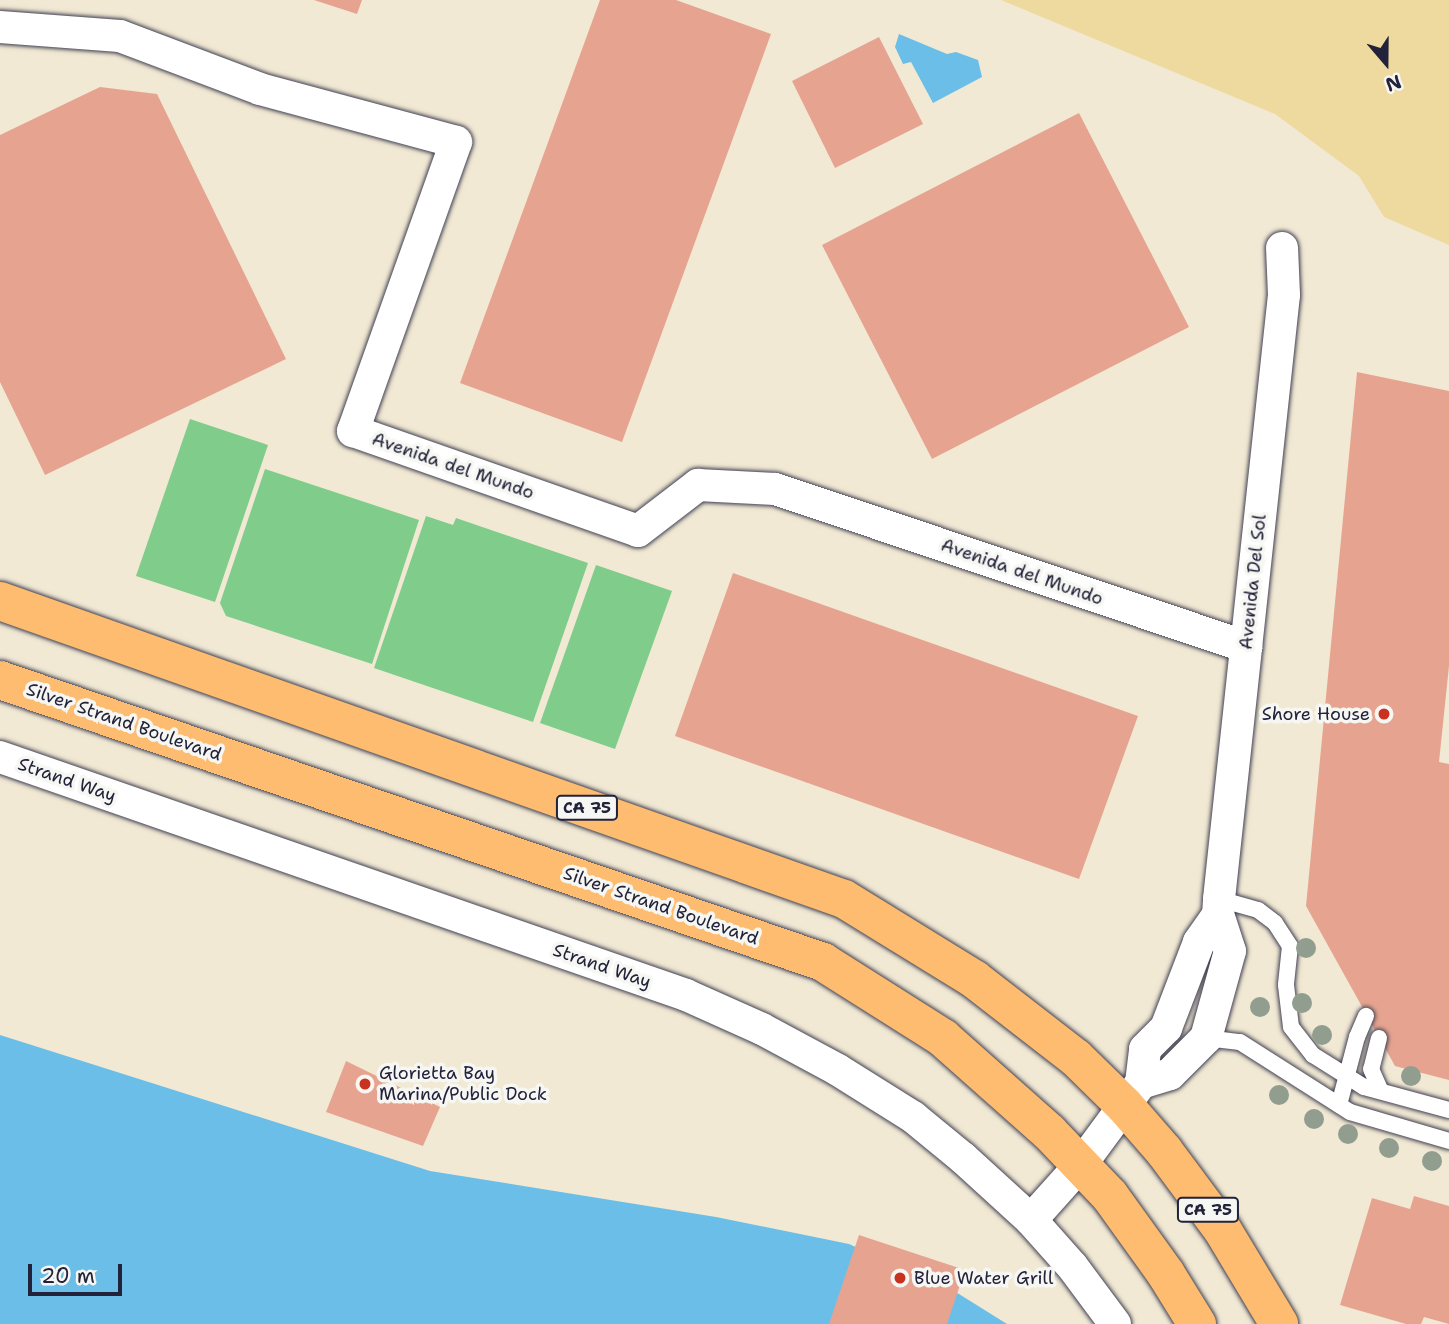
<!DOCTYPE html>
<html>
<head>
<meta charset="utf-8">
<style>
  body { margin:0 }
  #map { position:relative; width:1449px; height:1324px; overflow:hidden; background:#f1e9d4; font-family:"Shantell Sans",sans-serif }
  div>[style] { position:absolute }
  .green>* { inset:0; background:#80cc8a }
  .sand>* { inset:0; background:#eeda9e }
  .water>* { inset:0; background:#6bbee7 }
  .building>* { inset:0; background:#e6a490 }
  .roads { filter:drop-shadow(0 0 2px #414052) drop-shadow(0 0 2px #414052) }
  .service>* { height:16px; margin:-8px; padding:0 8px; transform-origin:8px; border-radius:8px; background:#fff }
  .minor>* { height:32px; margin:-16px; padding:0 16px; transform-origin:16px; border-radius:16px; background:#fff }
  .trunk>* { height:38px; margin:-19px; padding:0 19px; transform-origin:19px; border-radius:19px; background:#fdbc6f }
  .trees>* { width:20px; height:20px; margin:-10px; border-radius:50%; background:#919d8f }
  .dots>* { width:19px; height:19px; translate:-50% -50%; box-sizing:border-box; border:4px solid #f6f6f2; border-radius:50% }
  span { translate:-50% -50%; white-space:nowrap; text-align:center; line-height:1.15; -webkit-text-stroke:7px #f6f6f2; paint-order:stroke }
  .shield-label span { padding:2px 5px; background:#f6f6f2; border:2px solid; border-radius:5px; -webkit-text-stroke-width:0 }
  .shield-label { font-size:16px; color:#22223b; font-weight:700 }
  .street-label { font-size:18px; color:#22223b }
  .poi-label { font-size:18px; color:#22223b }
  .right { translate:-100% -50%; text-align:right }
  .left { translate:0 -50%; text-align:left }
  .north { position:absolute; left:1351px; top:28px; width:70px; height:70px; -webkit-text-stroke:5px #f6f6f2; paint-order:stroke; rotate:160deg; font-size:19px; font-weight:700; line-height:28px; text-align:center; color:#22223b }
  .north::after { content:''; display:block; margin:auto; width:24px; height:32px; background:#22223b; clip-path:polygon(50% 0,100% 100%,50% 72%,0 100%) }
  .scale { position:absolute; left:28px; top:1264px; width:94px; height:32px; box-sizing:border-box; border:4px solid #22223b; border-top:0; padding-left:9px; font-size:21px; line-height:24px; white-space:nowrap; color:#22223b; -webkit-text-stroke:5px #f6f6f2; paint-order:stroke }
</style>
</head>
<body>
<div id="map">
  <div class="green">
    <div style="clip-path:polygon(190px 419px,268px 445px,215px 602px,136px 576px)"></div>
    <div style="clip-path:polygon(265px 469px,419px 520px,372px 664px,226px 616px,220px 603px)"></div>
    <div style="clip-path:polygon(426px 516px,453px 525px,456px 518px,588px 563px,533px 722px,374px 668px)"></div>
    <div style="clip-path:polygon(596px 565px,672px 591px,615px 749px,540px 723px)"></div>
  </div>
  <div class="sand">
    <div style="clip-path:polygon(1001px 0,1449px 0,1449px 245px,1384px 217px,1359px 176px,1275px 114px)"></div>
  </div>
  <div class="water">
    <div style="clip-path:polygon(899px 34px,947px 54px,956px 52px,978px 60px,982px 77px,933px 103px,911px 62px,903px 64px,895px 47px)"></div>
    <div style="clip-path:polygon(0 1035px,430px 1171px,716px 1217px,849px 1244px,959px 1294px,1007px 1324px,0 1324px)"></div>
  </div>
  <div class="building">
    <div style="clip-path:polygon(314px 0,362px 0,357px 14px)"></div>
    <div style="clip-path:polygon(600px 0,676px 0,771px 34px,622px 442px,460px 383px)"></div>
    <div style="clip-path:polygon(879px 37px,923px 124px,835px 168px,792px 81px)"></div>
    <div style="clip-path:polygon(100px 87px,157px 94px,286px 359px,45px 475px,0 382px,0 135px)"></div>
    <div style="clip-path:polygon(1079px 113px,1189px 327px,932px 459px,822px 245px)"></div>
    <div style="clip-path:polygon(1357px 372px,1449px 391px,1449px 666px,1439px 762px,1449px 764px,1449px 1080px,1395px 1066px,1306px 906px)"></div>
    <div style="clip-path:polygon(733px 573px,1138px 716px,1079px 879px,675px 736px)"></div>
    <div style="clip-path:polygon(346px 1061px,440px 1107px,423px 1146px,326px 1112px)"></div>
    <div style="clip-path:polygon(1414px 1196px,1449px 1206px,1449px 1324px,1424px 1317px,1421px 1324px,1406px 1324px,1340px 1305px,1372px 1198px,1410px 1209px)"></div>
    <div style="clip-path:polygon(859px 1235px,965px 1270px,947px 1324px,829px 1324px)"></div>
  </div>
  <div class="roads">
    <div class="service">
      <div style="left:1219px;top:899px;width:41px;rotate:15.8deg"></div>
      <div style="left:1258px;top:910px;width:21px;rotate:37deg"></div>
      <div style="left:1275px;top:923px;width:27px;rotate:57deg"></div>
      <div style="left:1290px;top:946px;width:39px;rotate:96deg"></div>
      <div style="left:1286px;top:985px;width:42px;rotate:83.2deg"></div>
      <div style="left:1291px;top:1027px;width:36px;rotate:52deg"></div>
      <div style="left:1313px;top:1055px;width:60px;rotate:32.1deg"></div>
      <div style="left:1364px;top:1087px;width:88px;rotate:15.1deg"></div>
      <div style="left:1206px;top:1038px;width:34px;rotate:7deg"></div>
      <div style="left:1240px;top:1042px;width:130px;rotate:32.5deg"></div>
      <div style="left:1350px;top:1112px;width:103px;rotate:16.3deg"></div>
      <div style="left:1379px;top:1038px;width:32px;rotate:104deg"></div>
      <div style="left:1371px;top:1069px;width:24px;rotate:66deg"></div>
      <div style="left:1339px;top:1105px;width:70px;rotate:-75.2deg"></div>
      <div style="left:1357px;top:1037px;width:23px;rotate:-67deg"></div>
    </div>
    <div class="minor">
      <div style="left:0;top:27px;width:120px;rotate:4.3deg"></div>
      <div style="left:120px;top:36px;width:150px;rotate:20.7deg"></div>
      <div style="left:260px;top:89px;width:203px;rotate:15.1deg"></div>
      <div style="left:456px;top:142px;width:307px;rotate:109.6deg"></div>
      <div style="left:353px;top:431px;width:302px;rotate:19.3deg"></div>
      <div style="left:638px;top:531px;width:76px;rotate:-37.5deg"></div>
      <div style="left:698px;top:485px;width:77px;rotate:3deg"></div>
      <div style="left:775px;top:489px;width:497px;rotate:18.5deg"></div>
      <div style="left:0;top:757px;width:726px;rotate:19.13deg"></div>
      <div style="left:686px;top:995px;width:83px;rotate:24.1deg"></div>
      <div style="left:762px;top:1029px;width:86px;rotate:28.3deg"></div>
      <div style="left:838px;top:1070px;width:89px;rotate:32.1deg"></div>
      <div style="left:913px;top:1117px;width:65px;rotate:39.4deg"></div>
      <div style="left:963px;top:1158px;width:92px;rotate:42.4deg"></div>
      <div style="left:1031px;top:1220px;width:62px;rotate:48.3deg"></div>
      <div style="left:1072px;top:1266px;width:72px;rotate:53.4deg"></div>
      <div style="left:1141px;top:1083px;width:30px;rotate:-17deg"></div>
      <div style="left:1170px;top:1074px;width:51px;rotate:-45deg"></div>
      <div style="left:1206px;top:1038px;width:90px;rotate:-74.6deg"></div>
      <div style="left:1230px;top:951px;width:38px;rotate:-108deg"></div>
      <div style="left:1218px;top:915px;width:16px;rotate:-86deg"></div>
      <div style="left:1219px;top:899px;width:607px;rotate:-83.86deg"></div>
      <div style="left:1284px;top:295px;width:47px;rotate:-92.4deg"></div>
      <div style="left:1031px;top:1220px;width:76px;rotate:-48.2deg"></div>
      <div style="left:1082px;top:1163px;width:99px;rotate:-53.6deg"></div>
      <div style="left:1141px;top:1083px;width:34px;rotate:-83deg"></div>
      <div style="left:1145px;top:1049px;width:30px;rotate:-45deg"></div>
      <div style="left:1166px;top:1028px;width:92px;rotate:-69deg"></div>
      <div style="left:1199px;top:942px;width:33px;rotate:-55deg"></div>
    </div>
    <div class="trunk">
      <div style="left:0;top:601px;width:895px;rotate:19.45deg"></div>
      <div style="left:844px;top:899px;width:153px;rotate:31.6deg"></div>
      <div style="left:974px;top:979px;width:129px;rotate:37.8deg"></div>
      <div style="left:1076px;top:1058px;width:67px;rotate:44.4deg"></div>
      <div style="left:1124px;top:1105px;width:61px;rotate:49deg"></div>
      <div style="left:1164px;top:1151px;width:97px;rotate:53.4deg"></div>
      <div style="left:1222px;top:1229px;width:111px;rotate:59deg"></div>
      <div style="left:0;top:680px;width:870px;rotate:18.91deg"></div>
      <div style="left:823px;top:962px;width:142px;rotate:32.3deg"></div>
      <div style="left:943px;top:1038px;width:142px;rotate:41.6deg"></div>
      <div style="left:1049px;top:1132px;width:88px;rotate:46.4deg"></div>
      <div style="left:1110px;top:1196px;width:96px;rotate:54.3deg"></div>
      <div style="left:1166px;top:1274px;width:59px;rotate:58.2deg"></div>
    </div>
  </div>
  <div class="trees">
    <div style="left:1306px;top:948px"></div>
    <div style="left:1302px;top:1003px"></div>
    <div style="left:1260px;top:1007px"></div>
    <div style="left:1322px;top:1035px"></div>
    <div style="left:1411px;top:1076px"></div>
    <div style="left:1279px;top:1095px"></div>
    <div style="left:1314px;top:1119px"></div>
    <div style="left:1348px;top:1134px"></div>
    <div style="left:1389px;top:1148px"></div>
    <div style="left:1432px;top:1161px"></div>
  </div>
  <div class="dots">
    <div style="left:1384px;top:714px;background:#c8321e"></div>
    <div style="left:365px;top:1084px;background:#c8321e"></div>
    <div style="left:900px;top:1278px;background:#c8321e"></div>
  </div>
  <div class="shield-label">
    <span style="left:587px;top:808px">CA 75</span>
    <span style="left:1208px;top:1210px">CA 75</span>
  </div>
  <div class="street-label">
    <span style="left:453px;top:466px;rotate:19deg">Avenida del Mundo</span>
    <span style="left:1022px;top:572px;rotate:19deg">Avenida del Mundo</span>
    <span style="left:1253px;top:582px;rotate:-84deg">Avenida Del Sol</span>
    <span style="left:124px;top:722px;rotate:19deg">Silver Strand Boulevard</span>
    <span style="left:67px;top:780px;rotate:19deg">Strand Way</span>
    <span style="left:661px;top:906px;rotate:19deg">Silver Strand Boulevard</span>
    <span style="left:602px;top:966px;rotate:19deg">Strand Way</span>
  </div>
  <div class="poi-label">
    <span class="right" style="left:1370px;top:714px">Shore House</span>
    <span class="left" style="left:379px;top:1084px">Glorietta Bay<br>Marina/Public Dock</span>
    <span class="left" style="left:914px;top:1278px">Blue Water Grill</span>
  </div>
  <div class="north">N</div>
  <div class="scale">20 m</div>
</div>
</body>
</html>
